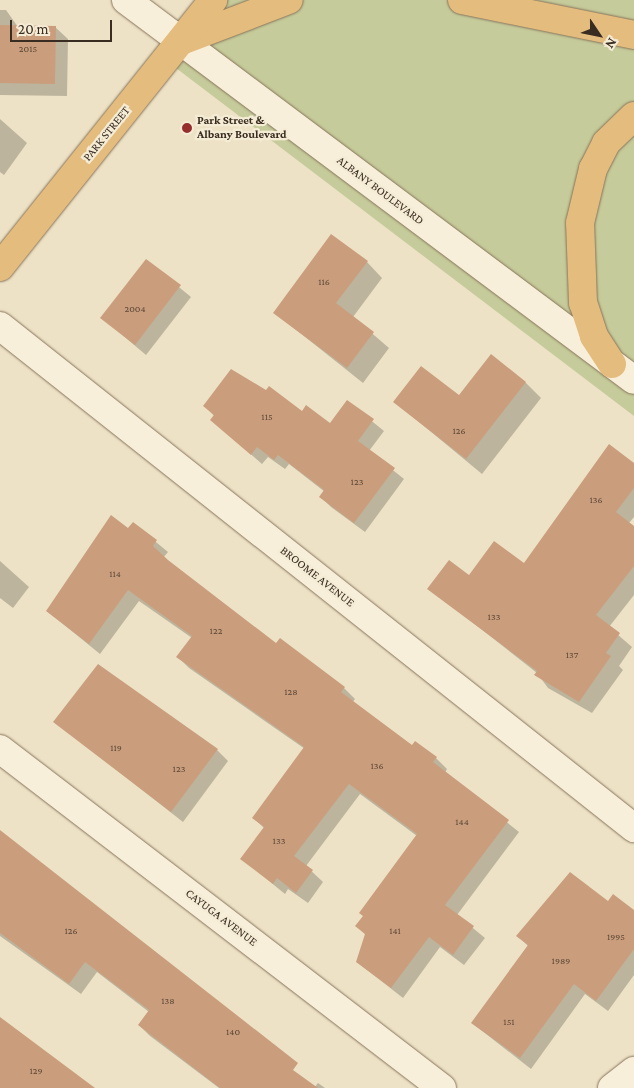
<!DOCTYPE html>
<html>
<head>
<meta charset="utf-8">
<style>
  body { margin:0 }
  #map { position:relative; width:634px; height:1088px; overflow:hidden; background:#ede2c6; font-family:"Crimson Pro",serif }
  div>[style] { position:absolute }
  .green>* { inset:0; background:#c5cb9a }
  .shadow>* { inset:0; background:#0003 }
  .building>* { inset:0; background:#ca9e7d }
  .roads { filter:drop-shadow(0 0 1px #88745c) drop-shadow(0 0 1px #88745c) }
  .minor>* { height:28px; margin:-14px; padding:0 14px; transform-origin:14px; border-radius:14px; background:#f8efda }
  .trunk>* { height:28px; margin:-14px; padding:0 14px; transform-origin:14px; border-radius:14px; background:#e4bc7d }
  .dots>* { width:14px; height:14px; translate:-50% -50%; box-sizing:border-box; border:2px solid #f5ecd6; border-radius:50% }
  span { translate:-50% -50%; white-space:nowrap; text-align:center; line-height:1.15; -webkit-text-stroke:4.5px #f5ecd6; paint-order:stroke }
  .number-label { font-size:10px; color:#5d4837 }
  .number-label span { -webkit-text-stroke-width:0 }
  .poi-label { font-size:12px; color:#392c20; font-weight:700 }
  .left { translate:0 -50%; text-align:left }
  .street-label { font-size:12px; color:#392c20 }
  .north { position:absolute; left:574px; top:10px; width:50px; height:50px; -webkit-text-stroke:4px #f5ecd6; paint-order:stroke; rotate:124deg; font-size:14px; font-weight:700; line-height:20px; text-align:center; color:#392c20 }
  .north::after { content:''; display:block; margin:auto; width:18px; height:22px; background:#392c20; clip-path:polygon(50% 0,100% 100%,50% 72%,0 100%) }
  .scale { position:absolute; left:10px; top:20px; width:102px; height:22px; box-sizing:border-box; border:2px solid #392c20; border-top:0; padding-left:6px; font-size:15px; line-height:18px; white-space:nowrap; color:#392c20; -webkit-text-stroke:4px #f5ecd6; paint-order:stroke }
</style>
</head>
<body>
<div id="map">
  <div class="green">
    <div style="clip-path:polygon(222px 0,634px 0,634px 416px,172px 65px)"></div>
  </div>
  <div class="shadow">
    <div style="clip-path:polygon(0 10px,6px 10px,18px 27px,55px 27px,68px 39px,67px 96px,0 95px)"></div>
    <div style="clip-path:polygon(0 119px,27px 143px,4px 175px,0 172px)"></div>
    <div style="clip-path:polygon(146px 260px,191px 297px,146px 355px,102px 318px)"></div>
    <div style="clip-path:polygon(367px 262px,382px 278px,353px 317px,389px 348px,363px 383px,275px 313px)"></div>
    <div style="clip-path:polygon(525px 382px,541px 398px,482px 474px,395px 402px,459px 397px)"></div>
    <div style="clip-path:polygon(347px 401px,384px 431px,369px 451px,404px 479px,365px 532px,331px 507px,321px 497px,325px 492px,289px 464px,285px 469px,268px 457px,262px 464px,212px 420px,215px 417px,205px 406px,303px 413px,330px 424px)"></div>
    <div style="clip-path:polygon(634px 464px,634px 517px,629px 523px,634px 527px,634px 595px,609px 627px,632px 647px,619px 666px,623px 670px,592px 713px,548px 688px,537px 673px,429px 588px,524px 565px)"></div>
    <div style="clip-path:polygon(133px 523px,168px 552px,163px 558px,277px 645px,344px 688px,355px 699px,352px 703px,412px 747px,415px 743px,436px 758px,447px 769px,445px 773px,519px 832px,457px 915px,485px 938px,464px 965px,440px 947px,403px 998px,357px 962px,366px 935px,357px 926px,417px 836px,360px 794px,306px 866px,323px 882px,308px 903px,288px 889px,285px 894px,242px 859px,265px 829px,254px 818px,305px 749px,189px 668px,178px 657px,192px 638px,139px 601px,100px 654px,47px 611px)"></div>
    <div style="clip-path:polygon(0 561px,29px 587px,13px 608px,0 598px)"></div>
    <div style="clip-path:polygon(55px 722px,217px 750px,228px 761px,183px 822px)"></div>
    <div style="clip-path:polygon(0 832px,272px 1088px,219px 1088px,150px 1036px,139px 1025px,149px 1012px,97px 972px,81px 994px,0 936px)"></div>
    <div style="clip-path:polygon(608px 903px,634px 911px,634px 975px,608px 1011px,585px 994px,531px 1069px,472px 1023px,528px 946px,518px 936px)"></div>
    <div style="clip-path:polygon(318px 1083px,325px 1088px,314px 1088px)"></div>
  </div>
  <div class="building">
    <div style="clip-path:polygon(0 25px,56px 26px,55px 84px,0 83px)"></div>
    <div style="clip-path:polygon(331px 234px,368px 261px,336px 303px,374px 332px,347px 368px,273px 313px)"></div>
    <div style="clip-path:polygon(146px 259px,181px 285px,135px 345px,100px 318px)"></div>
    <div style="clip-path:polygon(491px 354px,526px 382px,466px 459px,393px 402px,421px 366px,459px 395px)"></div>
    <div style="clip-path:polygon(231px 369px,266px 390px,269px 386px,302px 411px,306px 405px,330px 423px,347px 400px,374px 419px,358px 441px,395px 468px,354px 523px,319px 497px,324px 490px,278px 455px,274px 460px,257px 447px,251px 455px,210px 420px,214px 415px,203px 406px)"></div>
    <div style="clip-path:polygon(609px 444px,634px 463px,634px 488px,616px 512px,634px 526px,634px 566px,596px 615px,620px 633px,606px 653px,611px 656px,579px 702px,534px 675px,537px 671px,427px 589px,449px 560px,469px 575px,494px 541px,524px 563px)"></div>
    <div style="clip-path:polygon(111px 515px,128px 528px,133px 522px,157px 540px,153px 546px,168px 560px,276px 643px,280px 638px,345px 687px,341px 692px,412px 745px,415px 741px,437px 757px,433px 762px,509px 820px,445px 905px,474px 926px,453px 955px,429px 937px,391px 988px,356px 962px,365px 934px,355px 926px,363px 916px,359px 913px,417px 834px,349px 784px,294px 856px,313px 870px,296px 893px,277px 878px,273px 884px,240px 859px,264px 827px,252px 818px,304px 747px,176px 657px,192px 636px,128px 590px,89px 644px,46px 611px)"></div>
    <div style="clip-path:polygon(98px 664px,218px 749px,171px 812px,53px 722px)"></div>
    <div style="clip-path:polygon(0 830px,298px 1063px,293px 1070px,318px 1088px,220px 1088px,138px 1025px,149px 1010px,85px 962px,69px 984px,0 933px)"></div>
    <div style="clip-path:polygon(570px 872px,608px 901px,613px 894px,634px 910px,634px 949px,596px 1001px,574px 984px,520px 1058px,471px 1023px,528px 945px,516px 936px)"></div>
    <div style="clip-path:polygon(0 1017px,95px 1088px,0 1088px)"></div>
  </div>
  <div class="roads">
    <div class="minor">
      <div style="left:126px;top:0;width:634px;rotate:36.8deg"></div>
      <div style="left:0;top:326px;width:809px;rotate:38.37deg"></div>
      <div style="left:0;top:749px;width:557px;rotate:37.49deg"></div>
      <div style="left:612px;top:1088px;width:28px;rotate:-38deg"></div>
    </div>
    <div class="trunk">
      <div style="left:462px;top:0;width:176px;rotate:11.5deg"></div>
      <div style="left:184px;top:40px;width:112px;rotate:-20.9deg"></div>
      <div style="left:0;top:267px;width:342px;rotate:-51.4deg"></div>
      <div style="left:612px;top:364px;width:33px;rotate:-123deg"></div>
      <div style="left:594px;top:336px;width:35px;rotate:-108deg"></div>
      <div style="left:583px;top:303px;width:80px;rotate:-92.1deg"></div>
      <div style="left:580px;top:223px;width:56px;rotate:-76.5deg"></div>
      <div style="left:593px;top:169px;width:29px;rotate:-63deg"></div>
      <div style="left:606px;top:143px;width:39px;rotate:-44deg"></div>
    </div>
  </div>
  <div class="dots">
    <div style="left:187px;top:128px;background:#962e2e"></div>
  </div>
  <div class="number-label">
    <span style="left:28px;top:49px">2015</span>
    <span style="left:324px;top:282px">116</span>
    <span style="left:135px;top:309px">2004</span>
    <span style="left:267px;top:417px">115</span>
    <span style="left:459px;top:431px">126</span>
    <span style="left:357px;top:482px">123</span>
    <span style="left:596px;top:500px">136</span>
    <span style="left:115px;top:574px">114</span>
    <span style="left:494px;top:617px">133</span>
    <span style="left:216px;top:631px">122</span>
    <span style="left:572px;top:655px">137</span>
    <span style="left:291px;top:692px">128</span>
    <span style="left:116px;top:748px">119</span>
    <span style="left:377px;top:766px">136</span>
    <span style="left:179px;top:769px">123</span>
    <span style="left:462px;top:822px">144</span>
    <span style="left:279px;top:841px">133</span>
    <span style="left:71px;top:931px">126</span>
    <span style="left:395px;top:931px">141</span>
    <span style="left:616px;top:937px">1995</span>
    <span style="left:561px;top:961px">1989</span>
    <span style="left:168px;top:1001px">138</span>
    <span style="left:509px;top:1022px">151</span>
    <span style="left:233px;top:1032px">140</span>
    <span style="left:36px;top:1071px">129</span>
  </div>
  <div class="poi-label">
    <span class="left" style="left:197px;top:128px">Park Street &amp;<br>Albany Boulevard</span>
  </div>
  <div class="street-label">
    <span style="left:107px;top:134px;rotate:-51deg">PARK STREET</span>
    <span style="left:380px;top:191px;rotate:37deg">ALBANY BOULEVARD</span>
    <span style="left:317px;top:577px;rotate:38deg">BROOME AVENUE</span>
    <span style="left:221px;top:918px;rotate:37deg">CAYUGA AVENUE</span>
  </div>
  <div class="north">N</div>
  <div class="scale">20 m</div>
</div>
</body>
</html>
